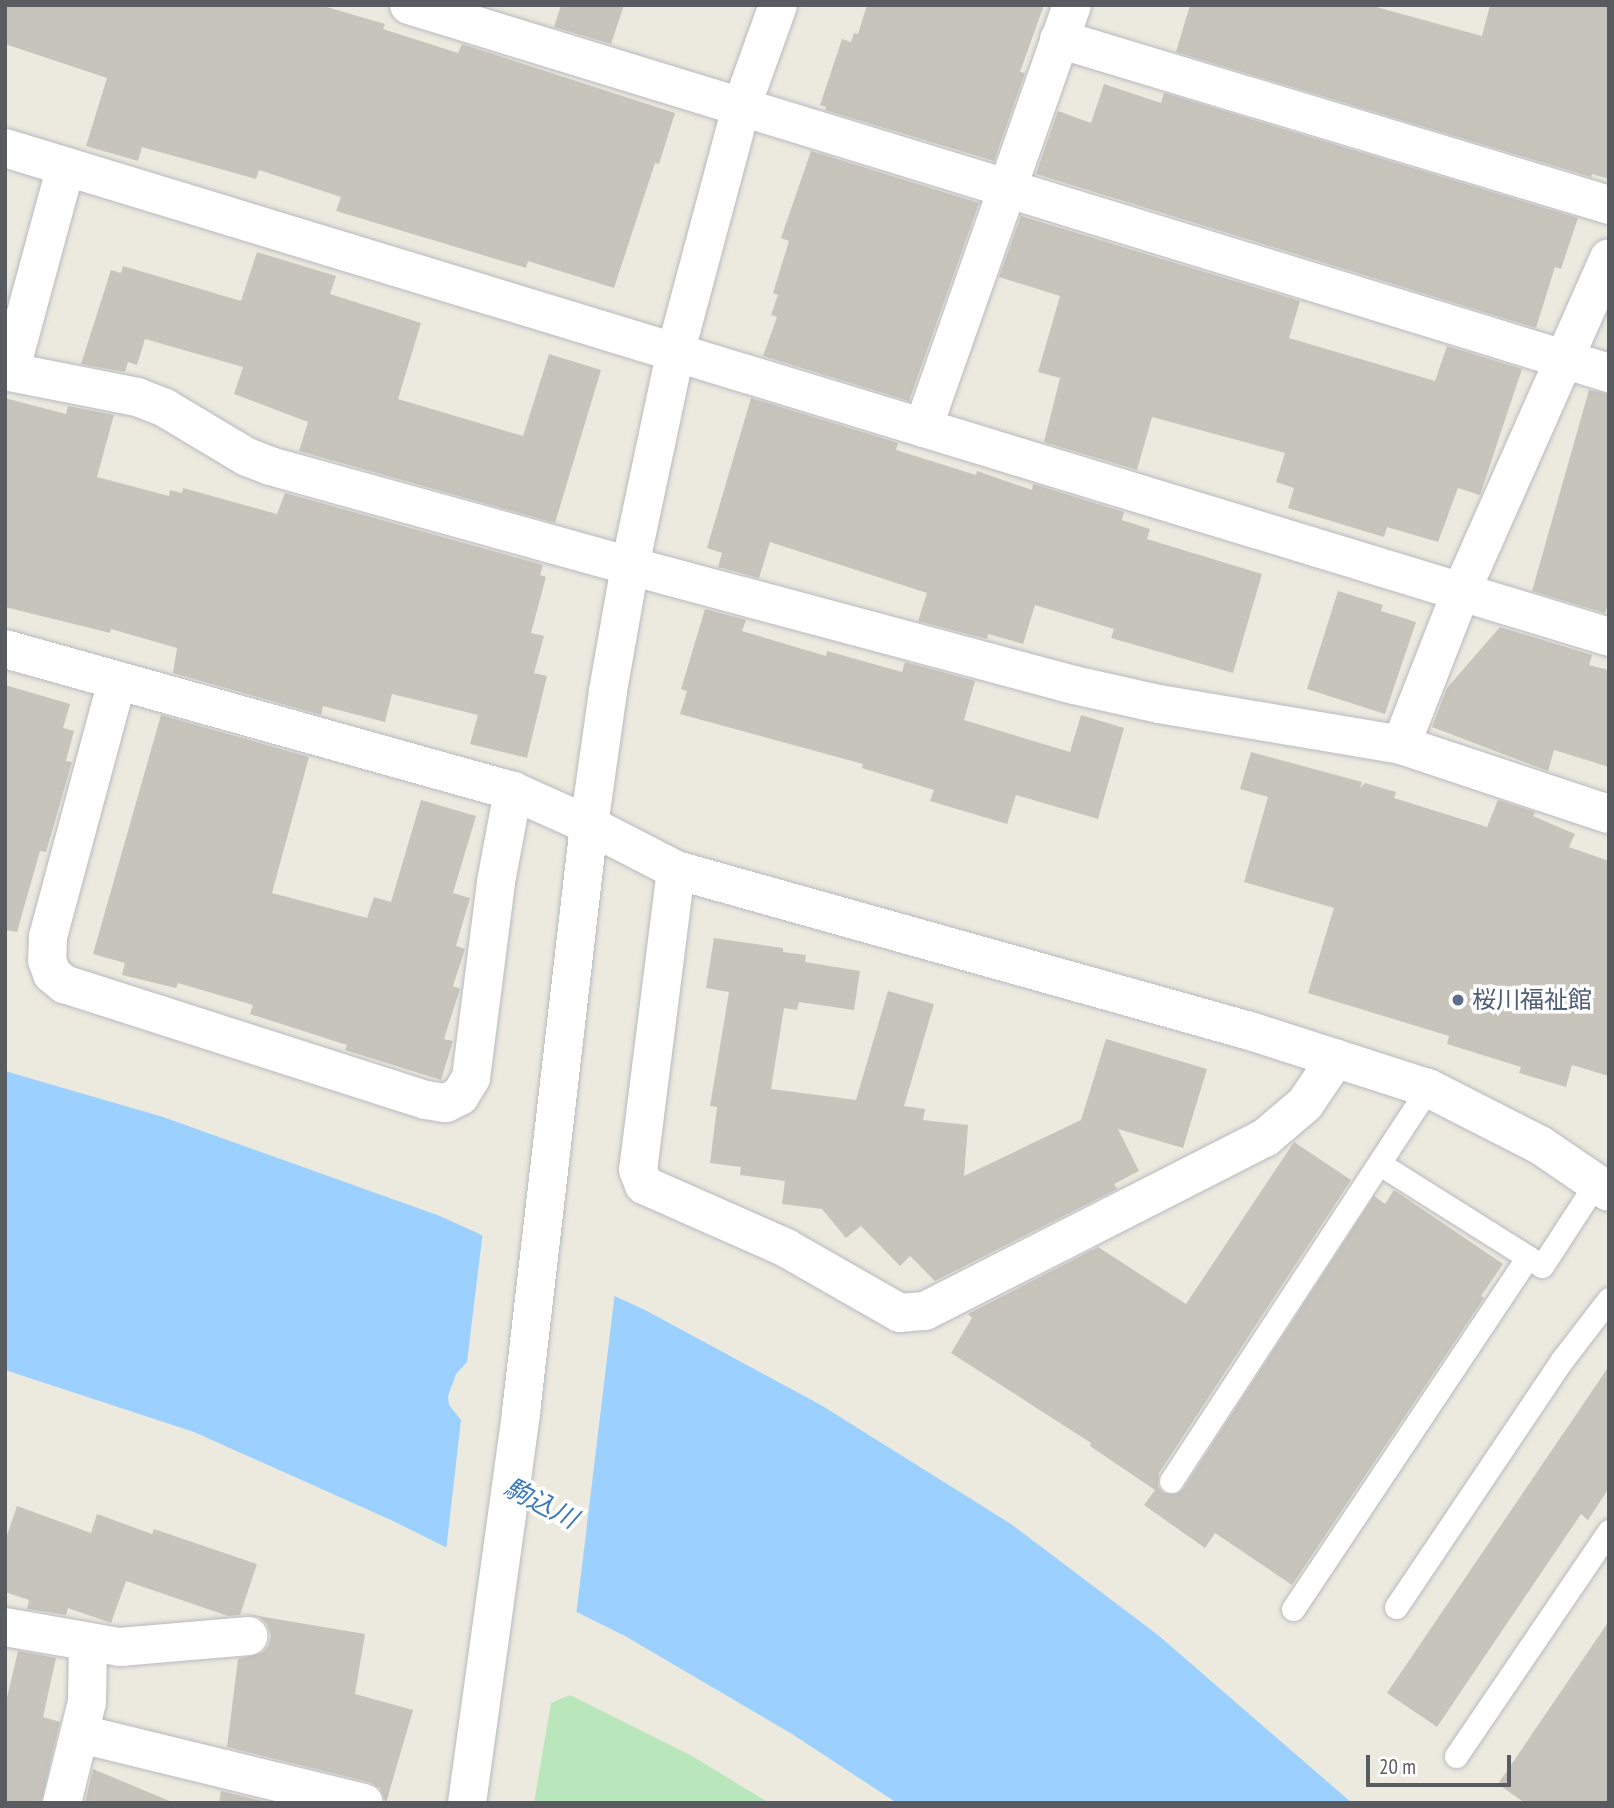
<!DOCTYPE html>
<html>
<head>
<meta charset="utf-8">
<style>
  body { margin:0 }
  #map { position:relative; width:1614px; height:1808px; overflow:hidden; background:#eceadf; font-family:"PT Sans Narrow","Noto Sans JP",sans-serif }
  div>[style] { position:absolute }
  .green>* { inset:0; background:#bae6bb }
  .water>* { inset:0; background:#9cd1ff }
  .pier>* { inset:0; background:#eceadf }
  .building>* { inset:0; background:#c7c4bc }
  .roads { filter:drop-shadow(0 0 2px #b7babf) drop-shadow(0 0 2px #b7babf) }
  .lane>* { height:23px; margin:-11.5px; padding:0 11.5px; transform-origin:11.5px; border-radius:11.5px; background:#fff }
  .street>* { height:38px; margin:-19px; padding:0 19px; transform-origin:19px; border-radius:19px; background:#fff }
  .secondary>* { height:38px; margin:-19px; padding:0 19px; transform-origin:19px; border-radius:19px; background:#fff }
  .dots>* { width:19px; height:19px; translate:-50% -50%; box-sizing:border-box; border:4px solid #fff; border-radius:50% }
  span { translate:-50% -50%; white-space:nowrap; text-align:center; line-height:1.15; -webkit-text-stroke:7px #fff; paint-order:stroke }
  .service-label { font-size:24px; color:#4e5e75 }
  .left { translate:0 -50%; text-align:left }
  .water-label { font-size:26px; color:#3976be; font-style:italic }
  .frame { position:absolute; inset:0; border:7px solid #585c61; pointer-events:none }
  .scale { position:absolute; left:1366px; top:1755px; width:145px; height:32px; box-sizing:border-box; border:4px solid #585c61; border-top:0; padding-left:9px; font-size:21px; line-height:24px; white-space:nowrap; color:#585c61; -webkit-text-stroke:5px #fff; paint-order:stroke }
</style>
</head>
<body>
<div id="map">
  <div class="green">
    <div style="clip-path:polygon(570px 1695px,692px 1756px,769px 1803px,534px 1803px,551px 1703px)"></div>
  </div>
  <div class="water">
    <div style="clip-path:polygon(5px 1071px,163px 1117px,440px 1216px,645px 1310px,821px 1405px,1011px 1524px,1158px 1635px,1352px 1803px,897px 1803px,792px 1734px,625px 1636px,391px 1520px,194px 1432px,5px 1370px)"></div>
  </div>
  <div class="pier">
    <div style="clip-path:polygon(483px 1231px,615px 1292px,576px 1616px,446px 1551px,461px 1420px,449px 1405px,448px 1396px,456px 1374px,467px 1362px)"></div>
  </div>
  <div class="building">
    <div style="clip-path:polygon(5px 5px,320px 5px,385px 24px,383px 29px,458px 53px,462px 44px,675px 113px,659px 164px,655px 163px,614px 288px,528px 261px,526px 268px,336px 211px,341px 197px,259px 170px,256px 179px,142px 147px,138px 161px,86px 146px,107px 78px,5px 44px)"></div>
    <div style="clip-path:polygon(561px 5px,624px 5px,611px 44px,554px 27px)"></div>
    <div style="clip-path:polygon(867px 5px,1044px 5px,1020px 72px,1025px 73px,994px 161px,825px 110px,826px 107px,820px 105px,842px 39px,851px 42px,854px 33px,858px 34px)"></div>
    <div style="clip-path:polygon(1190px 5px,1369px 5px,1482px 36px,1490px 5px,1609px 5px,1609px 179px,1592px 174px,1591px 177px,1176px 52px)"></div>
    <div style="clip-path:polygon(1104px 84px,1161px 103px,1164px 93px,1578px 218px,1561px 269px,1555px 267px,1536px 328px,1036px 174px,1058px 111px,1091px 123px)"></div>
    <div style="clip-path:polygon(811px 151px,979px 203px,909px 401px,763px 356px,777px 317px,771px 315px,778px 295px,773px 293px,789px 241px,781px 238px)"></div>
    <div style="clip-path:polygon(1021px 216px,1300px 301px,1289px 338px,1435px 381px,1447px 346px,1522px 369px,1480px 495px,1458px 488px,1438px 542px,1387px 527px,1384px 537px,1288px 508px,1294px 488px,1276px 482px,1285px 453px,1152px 417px,1137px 470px,1044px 442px,1060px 378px,1038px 372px,1060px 296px,999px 277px)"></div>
    <div style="clip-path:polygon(257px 252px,336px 276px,330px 294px,421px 323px,398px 399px,523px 436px,549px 354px,601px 370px,555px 523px,299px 451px,308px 422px,234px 394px,243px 367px,145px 339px,137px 365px,128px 362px,125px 372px,81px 364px,111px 270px,121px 273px,123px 266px,241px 301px)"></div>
    <div style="clip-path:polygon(1589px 390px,1609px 394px,1609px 602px,1605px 613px,1532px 591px)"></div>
    <div style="clip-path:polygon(5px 398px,66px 414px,68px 406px,114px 415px,97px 477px,169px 496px,170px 490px,182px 493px,183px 488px,277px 514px,285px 493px,543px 565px,540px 575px,546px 577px,531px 633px,544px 636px,534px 673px,547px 676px,527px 758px,470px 744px,478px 715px,392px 694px,385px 722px,323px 706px,321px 715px,173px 673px,177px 648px,111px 629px,110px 633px,5px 607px)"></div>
    <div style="clip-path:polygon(751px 398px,898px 443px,896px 450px,976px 475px,977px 471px,1032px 490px,1033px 484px,1124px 512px,1122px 520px,1150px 529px,1147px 539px,1262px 574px,1233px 673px,1111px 638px,1114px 629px,1035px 605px,1023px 644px,988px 634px,987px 639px,918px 621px,927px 593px,770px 542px,759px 578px,718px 567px,722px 553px,707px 548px)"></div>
    <div style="clip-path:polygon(1338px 591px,1383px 605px,1381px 611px,1416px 622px,1385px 714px,1307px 689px)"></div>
    <div style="clip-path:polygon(705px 609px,746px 620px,742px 631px,826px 656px,827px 651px,902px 672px,905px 662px,975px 681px,964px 720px,1070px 752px,1081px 715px,1124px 728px,1098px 819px,1016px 795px,1007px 824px,930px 801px,934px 790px,862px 768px,863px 764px,680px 714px,687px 691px,681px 689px)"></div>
    <div style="clip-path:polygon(1500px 627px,1592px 655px,1589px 665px,1609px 670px,1609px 767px,1554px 750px,1548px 771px,1432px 727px,1447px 688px)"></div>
    <div style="clip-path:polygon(5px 685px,70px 704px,63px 728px,74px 731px,66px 761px,72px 762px,46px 852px,40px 851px,17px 932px,5px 930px)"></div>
    <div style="clip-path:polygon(161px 715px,309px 757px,272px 893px,367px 918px,374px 897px,391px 902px,421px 800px,476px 816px,453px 893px,470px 898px,456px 946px,465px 949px,453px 986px,460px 989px,444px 1039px,453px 1041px,441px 1080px,345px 1050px,347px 1045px,250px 1014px,253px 1005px,178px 983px,176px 988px,122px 975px,125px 963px,93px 954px)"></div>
    <div style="clip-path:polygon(1251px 752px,1362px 782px,1360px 788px,1365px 783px,1396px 792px,1394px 798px,1487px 827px,1498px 800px,1535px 812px,1533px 816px,1575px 834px,1569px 847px,1609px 861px,1609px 1076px,1572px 1065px,1566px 1087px,1519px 1073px,1521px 1067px,1447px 1044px,1449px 1036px,1308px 993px,1334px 908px,1244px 882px,1268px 797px,1240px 789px)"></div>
    <div style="clip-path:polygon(714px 938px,783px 948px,783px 952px,806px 955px,805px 962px,860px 971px,854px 1010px,799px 1002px,797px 1010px,784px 1008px,771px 1089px,856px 1100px,888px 991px,934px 1004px,904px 1106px,925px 1109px,923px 1120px,968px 1125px,964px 1176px,1081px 1120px,1106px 1039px,1207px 1069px,1183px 1148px,1118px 1129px,1139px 1171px,1114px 1184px,1117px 1189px,935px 1281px,910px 1256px,900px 1266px,861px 1226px,846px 1238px,822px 1209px,782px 1204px,785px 1181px,740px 1175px,741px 1167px,710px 1163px,717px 1107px,710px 1106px,729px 992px,706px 988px)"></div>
    <div style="clip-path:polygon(1294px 1142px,1351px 1180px,1159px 1473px,1158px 1487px,1164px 1493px,1177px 1494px,1183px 1489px,1374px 1196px,1385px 1204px,1394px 1190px,1503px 1264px,1481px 1296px,1484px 1298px,1292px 1585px,1215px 1533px,1205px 1548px,1144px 1505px,1155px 1490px,1090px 1446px,1091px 1443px,951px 1353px,972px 1318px,968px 1314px,1098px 1247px,1186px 1304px)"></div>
    <div style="clip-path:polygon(1609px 1366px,1609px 1488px,1588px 1520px,1581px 1514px,1437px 1727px,1387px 1693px)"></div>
    <div style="clip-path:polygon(17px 1506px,91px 1533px,97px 1514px,152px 1534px,154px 1529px,257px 1564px,240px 1615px,228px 1616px,126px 1581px,111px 1623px,68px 1608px,66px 1615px,27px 1609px,29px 1600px,5px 1592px,5px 1541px)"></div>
    <div style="clip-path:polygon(241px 1613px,365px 1634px,355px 1694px,413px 1710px,386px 1803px,380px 1788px,369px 1782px,227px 1747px,238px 1659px,262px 1653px,269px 1645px,271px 1635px,267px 1624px,259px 1617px)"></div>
    <div style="clip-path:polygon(1609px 1621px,1609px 1803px,1525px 1803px,1498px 1784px)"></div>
    <div style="clip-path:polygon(18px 1651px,56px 1658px,43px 1717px,60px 1722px,41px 1803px,5px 1803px,5px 1706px)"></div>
    <div style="clip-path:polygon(93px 1769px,172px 1802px,172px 1803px,85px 1803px)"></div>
    <div style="clip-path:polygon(221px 1791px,271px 1803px,219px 1803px)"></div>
  </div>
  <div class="roads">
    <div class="lane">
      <div style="left:1380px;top:1164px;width:191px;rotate:32.2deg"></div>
      <div style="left:1542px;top:1266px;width:99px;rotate:-57deg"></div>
      <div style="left:1171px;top:1481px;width:470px;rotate:-56.8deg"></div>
      <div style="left:1396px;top:1607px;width:298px;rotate:-56.1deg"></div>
      <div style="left:1562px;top:1360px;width:77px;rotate:-52.4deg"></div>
      <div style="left:1293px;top:1609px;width:423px;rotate:-56.3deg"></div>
      <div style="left:1456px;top:1756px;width:272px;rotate:-55.8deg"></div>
    </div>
    <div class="street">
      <div style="left:409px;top:5px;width:1255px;rotate:17.05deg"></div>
      <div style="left:1059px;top:39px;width:575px;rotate:16.79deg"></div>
      <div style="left:5px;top:148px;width:1677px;rotate:16.95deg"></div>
      <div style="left:5px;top:371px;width:135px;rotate:11.1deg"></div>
      <div style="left:137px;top:397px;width:30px;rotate:21deg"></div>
      <div style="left:165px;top:408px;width:96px;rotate:30.9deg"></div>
      <div style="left:247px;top:457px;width:25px;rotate:21deg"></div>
      <div style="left:270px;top:466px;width:374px;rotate:15.5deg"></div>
      <div style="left:630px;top:566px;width:460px;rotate:15deg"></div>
      <div style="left:1074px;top:685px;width:87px;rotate:12.6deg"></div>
      <div style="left:1159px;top:704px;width:245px;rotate:9.6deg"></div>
      <div style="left:1401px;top:745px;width:219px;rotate:18.4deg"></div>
      <div style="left:10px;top:372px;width:213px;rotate:-74.8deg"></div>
      <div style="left:923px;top:428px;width:448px;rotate:-70.6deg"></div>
      <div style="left:5px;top:649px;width:527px;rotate:15.62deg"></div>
      <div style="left:513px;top:791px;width:83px;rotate:24.1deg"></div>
      <div style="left:117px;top:681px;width:265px;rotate:105.1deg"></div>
      <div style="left:48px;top:937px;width:23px;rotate:92deg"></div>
      <div style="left:47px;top:960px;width:15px;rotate:70deg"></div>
      <div style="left:52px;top:974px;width:16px;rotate:40deg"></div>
      <div style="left:64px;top:984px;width:380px;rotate:17.8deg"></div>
      <div style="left:426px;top:1100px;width:20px;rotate:9deg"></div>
      <div style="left:446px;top:1103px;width:16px;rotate:-27deg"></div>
      <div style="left:460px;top:1096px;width:21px;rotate:-59deg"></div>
      <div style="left:471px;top:1078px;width:198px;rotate:-82.7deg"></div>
      <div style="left:496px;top:882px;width:93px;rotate:-79.4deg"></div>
      <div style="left:1401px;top:745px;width:164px;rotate:-68.6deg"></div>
      <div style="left:1461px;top:592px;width:365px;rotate:-66.1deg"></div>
      <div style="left:676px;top:870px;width:302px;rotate:97.2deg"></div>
      <div style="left:638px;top:1170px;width:16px;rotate:68deg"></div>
      <div style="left:644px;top:1185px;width:155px;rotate:23.9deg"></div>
      <div style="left:786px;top:1248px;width:131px;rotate:29.7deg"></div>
      <div style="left:900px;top:1313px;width:25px;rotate:-5deg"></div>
      <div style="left:925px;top:1311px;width:381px;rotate:-27deg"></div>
      <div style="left:1265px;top:1138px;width:52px;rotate:-40.4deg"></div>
      <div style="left:1305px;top:1104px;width:55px;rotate:-56deg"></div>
      <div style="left:5px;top:1627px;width:117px;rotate:9.9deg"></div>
      <div style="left:120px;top:1647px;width:129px;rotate:-4.9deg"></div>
      <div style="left:81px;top:1734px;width:291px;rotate:13.7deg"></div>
      <div style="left:62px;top:1803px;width:104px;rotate:-76.1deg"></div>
      <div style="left:87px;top:1702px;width:58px;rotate:-89deg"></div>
    </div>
    <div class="secondary">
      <div style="left:589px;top:825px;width:98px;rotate:27.3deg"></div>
      <div style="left:676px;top:870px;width:596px;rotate:15.67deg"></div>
      <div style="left:1250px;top:1031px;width:187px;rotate:17.8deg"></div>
      <div style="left:1428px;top:1088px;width:126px;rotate:27deg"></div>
      <div style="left:1540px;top:1145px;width:83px;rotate:34.3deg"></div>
      <div style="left:467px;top:1803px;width:395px;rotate:-82.1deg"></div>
      <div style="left:521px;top:1412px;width:591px;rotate:-83.39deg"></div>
      <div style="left:589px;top:825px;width:135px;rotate:-81.9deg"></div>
      <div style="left:608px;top:691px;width:127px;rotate:-80deg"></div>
      <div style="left:630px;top:566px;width:217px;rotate:-78deg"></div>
      <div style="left:675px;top:354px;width:255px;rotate:-75deg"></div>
      <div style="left:741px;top:108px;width:109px;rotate:-70.2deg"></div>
    </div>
  </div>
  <div class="dots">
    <div style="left:1458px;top:1000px;background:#5c6f8a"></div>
  </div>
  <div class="service-label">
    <span class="left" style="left:1472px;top:1000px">桜川福祉館</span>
  </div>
  <div class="water-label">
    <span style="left:541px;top:1503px;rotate:27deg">駒込川</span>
  </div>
  <div class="frame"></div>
  <div class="scale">20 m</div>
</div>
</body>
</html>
